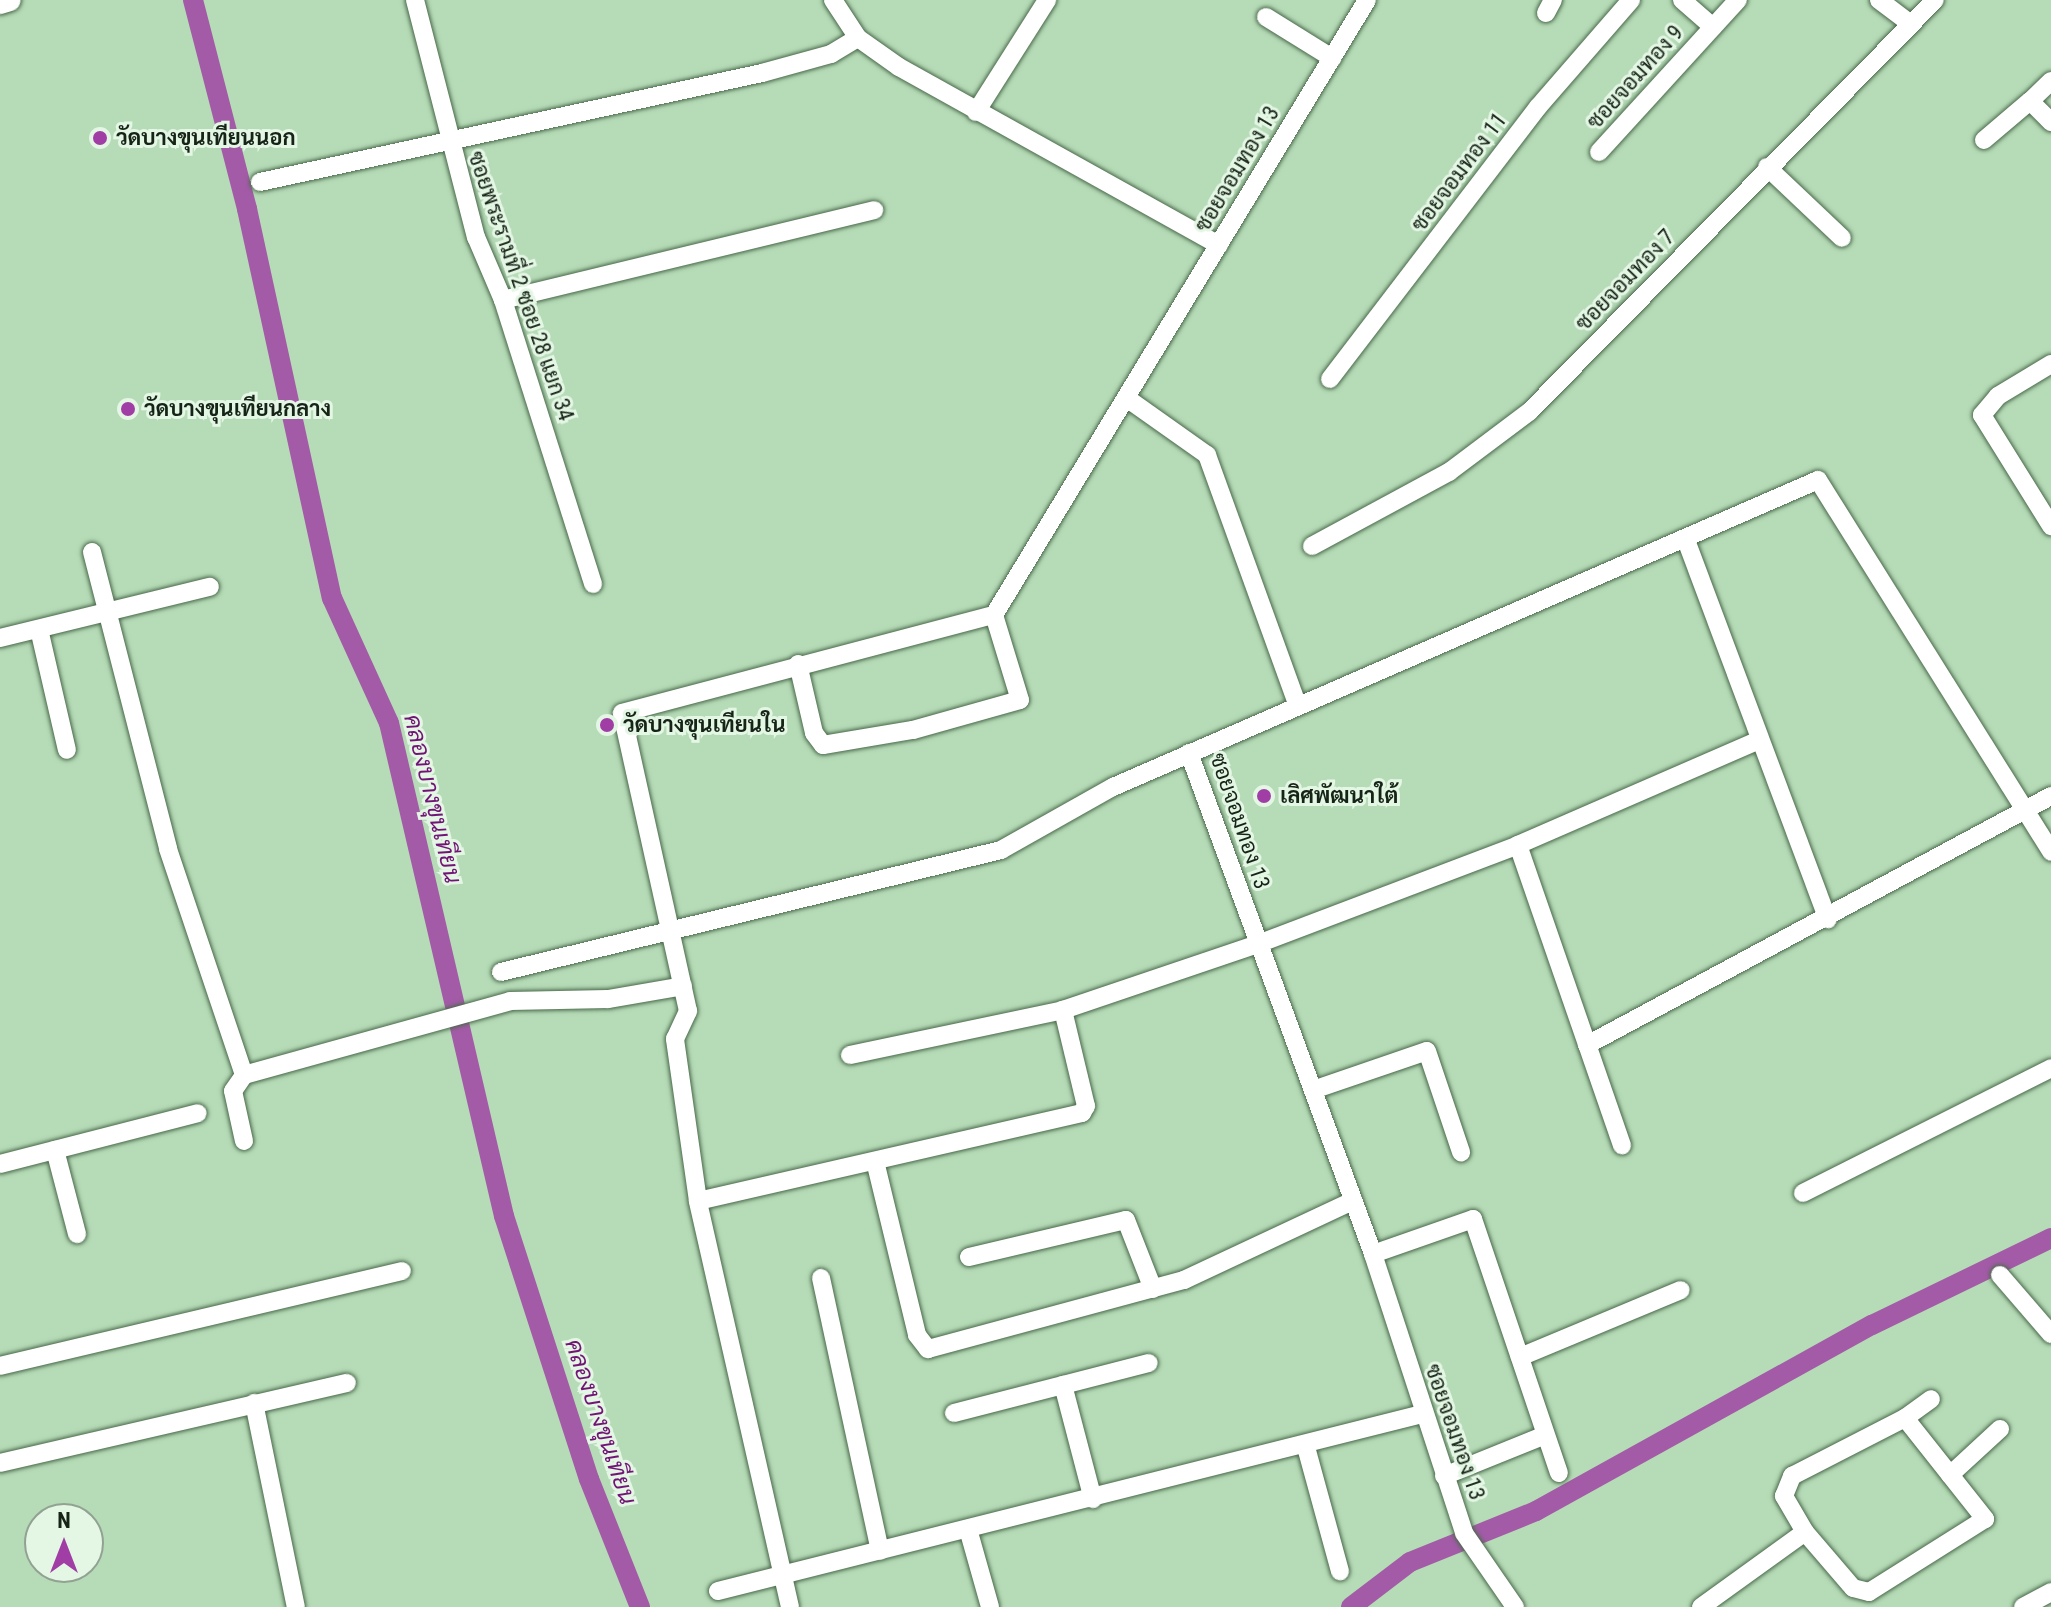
<!DOCTYPE html>
<html>
<head>
<meta charset="utf-8">
<style>
  body { margin:0 }
  #map { position:relative; width:2051px; height:1607px; overflow:hidden; background:#b6dbb7; font-family:"Roboto Condensed",Sarabun,sans-serif }
  div>[style] { position:absolute }
  .canal>* { height:20px; margin:-10px; padding:0 10px; transform-origin:10px; border-radius:10px; background:#a35ba7 }
  .roads { filter:drop-shadow(0 0 2px #49694a) drop-shadow(0 0 2px #49694a) }
  .minor>* { height:18px; margin:-9px; padding:0 9px; transform-origin:9px; border-radius:9px; background:#fff }
  .tertiary>* { height:22px; margin:-11px; padding:0 11px; transform-origin:11px; border-radius:11px; background:#fff }
  .dots>* { width:22px; height:22px; translate:-50% -50%; box-sizing:border-box; border:4px solid #e4f6e4; border-radius:50% }
  span { translate:-50% -50%; white-space:nowrap; text-align:center; line-height:1.15; -webkit-text-stroke:6px #e4f6e4; paint-order:stroke }
  .street-label { font-size:22px; color:#162417 }
  .poi-label { font-size:22px; color:#162417; font-weight:700 }
  .left { translate:0 -50%; text-align:left }
  .water-label { font-size:24px; color:#711476; font-style:italic }
  .north { position:absolute; left:24px; top:1503px; width:80px; height:80px; box-sizing:border-box; background:#e4f6e4; border:2px solid #92a292; border-radius:50%; rotate:0deg; font-size:22px; font-weight:700; line-height:32px; text-align:center; color:#162417 }
  .north::after { content:''; display:block; margin:auto; width:28px; height:36px; background:#a03ea5; clip-path:polygon(50% 0,100% 100%,50% 72%,0 100%) }
</style>
</head>
<body>
<div id="map">
  <div class="canal">
    <div style="left:193px;top:0;width:216px;rotate:75.5deg"></div>
    <div style="left:247px;top:209px;width:398px;rotate:77.7deg"></div>
    <div style="left:332px;top:598px;width:137px;rotate:65.5deg"></div>
    <div style="left:389px;top:723px;width:506px;rotate:76.87deg"></div>
    <div style="left:504px;top:1216px;width:276px;rotate:72.1deg"></div>
    <div style="left:589px;top:1479px;width:138px;rotate:68.3deg"></div>
    <div style="left:1351px;top:1607px;width:74px;rotate:-37.3deg"></div>
    <div style="left:1410px;top:1562px;width:136px;rotate:-22deg"></div>
    <div style="left:1536px;top:1511px;width:384px;rotate:-29deg"></div>
    <div style="left:1872px;top:1325px;width:199px;rotate:-25.9deg"></div>
  </div>
  <div class="roads">
    <div class="minor">
      <div style="left:415px;top:0;width:245px;rotate:75.6deg"></div>
      <div style="left:476px;top:237px;width:69px;rotate:66.8deg"></div>
      <div style="left:503px;top:300px;width:298px;rotate:72.4deg"></div>
      <div style="left:833px;top:0;width:45px;rotate:56.7deg"></div>
      <div style="left:858px;top:38px;width:50px;rotate:35.3deg"></div>
      <div style="left:899px;top:67px;width:366px;rotate:29.1deg"></div>
      <div style="left:1682px;top:0;width:41px;rotate:41.1deg"></div>
      <div style="left:1879px;top:0;width:40px;rotate:37deg"></div>
      <div style="left:1546px;top:13px;width:15px;rotate:-62deg"></div>
      <div style="left:1266px;top:17px;width:78px;rotate:31.8deg"></div>
      <div style="left:2051px;top:81px;width:29px;rotate:136deg"></div>
      <div style="left:2030px;top:101px;width:30px;rotate:45deg"></div>
      <div style="left:976px;top:112px;width:133px;rotate:-57.6deg"></div>
      <div style="left:1984px;top:140px;width:60px;rotate:-40.3deg"></div>
      <div style="left:1599px;top:152px;width:206px;rotate:-47.6deg"></div>
      <div style="left:1767px;top:167px;width:103px;rotate:43.4deg"></div>
      <div style="left:260px;top:182px;width:514px;rotate:-12.25deg"></div>
      <div style="left:762px;top:73px;width:72px;rotate:-15.4deg"></div>
      <div style="left:831px;top:54px;width:31px;rotate:-31deg"></div>
      <div style="left:503px;top:300px;width:382px;rotate:-13.6deg"></div>
      <div style="left:2051px;top:364px;width:62px;rotate:148.9deg"></div>
      <div style="left:1998px;top:396px;width:25px;rotate:130deg"></div>
      <div style="left:1982px;top:415px;width:131px;rotate:58.1deg"></div>
      <div style="left:1330px;top:379px;width:342px;rotate:-52.6deg"></div>
      <div style="left:1538px;top:107px;width:142px;rotate:-49deg"></div>
      <div style="left:1128px;top:399px;width:97px;rotate:35.3deg"></div>
      <div style="left:1207px;top:455px;width:267px;rotate:70.1deg"></div>
      <div style="left:1686px;top:540px;width:405px;rotate:69.5deg"></div>
      <div style="left:1312px;top:546px;width:156px;rotate:-28.4deg"></div>
      <div style="left:1449px;top:472px;width:100px;rotate:-36.9deg"></div>
      <div style="left:1529px;top:412px;width:578px;rotate:-45.42deg"></div>
      <div style="left:92px;top:552px;width:307px;rotate:75.6deg"></div>
      <div style="left:168px;top:849px;width:238px;rotate:71.4deg"></div>
      <div style="left:39px;top:629px;width:124px;rotate:77deg"></div>
      <div style="left:0;top:638px;width:216px;rotate:-13.7deg"></div>
      <div style="left:798px;top:664px;width:71px;rotate:76.9deg"></div>
      <div style="left:814px;top:733px;width:15px;rotate:53deg"></div>
      <div style="left:823px;top:745px;width:91px;rotate:-9.5deg"></div>
      <div style="left:913px;top:730px;width:111px;rotate:-15.7deg"></div>
      <div style="left:1020px;top:700px;width:89px;rotate:-107deg"></div>
      <div style="left:1189px;top:753px;width:534px;rotate:69.83deg"></div>
      <div style="left:1373px;top:1254px;width:293px;rotate:71.9deg"></div>
      <div style="left:1464px;top:1533px;width:90px;rotate:55.4deg"></div>
      <div style="left:1518px;top:845px;width:318px;rotate:70.9deg"></div>
      <div style="left:501px;top:972px;width:515px;rotate:-13.71deg"></div>
      <div style="left:1001px;top:850px;width:129px;rotate:-29.4deg"></div>
      <div style="left:1113px;top:787px;width:769px;rotate:-23.53deg"></div>
      <div style="left:1818px;top:480px;width:439px;rotate:57.9deg"></div>
      <div style="left:1587px;top:1045px;width:527px;rotate:-28.22deg"></div>
      <div style="left:850px;top:1055px;width:218px;rotate:-11.9deg"></div>
      <div style="left:1063px;top:1010px;width:206px;rotate:-18.7deg"></div>
      <div style="left:1258px;top:944px;width:278px;rotate:-20.8deg"></div>
      <div style="left:1518px;top:845px;width:261px;rotate:-23.5deg"></div>
      <div style="left:1313px;top:1090px;width:120px;rotate:-18.9deg"></div>
      <div style="left:1427px;top:1051px;width:107px;rotate:71.4deg"></div>
      <div style="left:244px;top:1141px;width:51px;rotate:-102.4deg"></div>
      <div style="left:233px;top:1091px;width:19px;rotate:-55deg"></div>
      <div style="left:244px;top:1075px;width:276px;rotate:-15.5deg"></div>
      <div style="left:510px;top:1001px;width:98px;rotate:-1.2deg"></div>
      <div style="left:608px;top:999px;width:76px;rotate:-9.8deg"></div>
      <div style="left:55px;top:1150px;width:87px;rotate:75.3deg"></div>
      <div style="left:875px;top:1161px;width:179px;rotate:76.4deg"></div>
      <div style="left:917px;top:1335px;width:18px;rotate:52deg"></div>
      <div style="left:928px;top:1349px;width:265px;rotate:-15.1deg"></div>
      <div style="left:1184px;top:1280px;width:187px;rotate:-25.1deg"></div>
      <div style="left:0;top:1164px;width:204px;rotate:-14.4deg"></div>
      <div style="left:1803px;top:1193px;width:278px;rotate:-26.7deg"></div>
      <div style="left:698px;top:1201px;width:394px;rotate:-12.9deg"></div>
      <div style="left:1082px;top:1113px;width:8px;rotate:-60deg"></div>
      <div style="left:1086px;top:1106px;width:99px;rotate:-103.5deg"></div>
      <div style="left:1373px;top:1254px;width:106px;rotate:-19.3deg"></div>
      <div style="left:1473px;top:1219px;width:268px;rotate:71.3deg"></div>
      <div style="left:969px;top:1257px;width:161px;rotate:-13.3deg"></div>
      <div style="left:1126px;top:1220px;width:74px;rotate:68.6deg"></div>
      <div style="left:2000px;top:1275px;width:78px;rotate:49.2deg"></div>
      <div style="left:821px;top:1278px;width:279px;rotate:77.8deg"></div>
      <div style="left:1520px;top:1357px;width:174px;rotate:-22.6deg"></div>
      <div style="left:0;top:1366px;width:413px;rotate:-13.3deg"></div>
      <div style="left:1063px;top:1385px;width:118px;rotate:75.3deg"></div>
      <div style="left:254px;top:1403px;width:208px;rotate:78.4deg"></div>
      <div style="left:954px;top:1413px;width:201px;rotate:-14.4deg"></div>
      <div style="left:1905px;top:1418px;width:32px;rotate:-36deg"></div>
      <div style="left:1306px;top:1447px;width:129px;rotate:74.7deg"></div>
      <div style="left:0;top:1463px;width:356px;rotate:-13deg"></div>
      <div style="left:1950px;top:1475px;width:68px;rotate:-42.6deg"></div>
      <div style="left:1444px;top:1476px;width:107px;rotate:-22deg"></div>
      <div style="left:968px;top:1529px;width:81px;rotate:74.2deg"></div>
      <div style="left:718px;top:1591px;width:726px;rotate:-14.11deg"></div>
      <div style="left:790px;top:1607px;width:416px;rotate:-102.8deg"></div>
      <div style="left:698px;top:1201px;width:164px;rotate:-98.1deg"></div>
      <div style="left:675px;top:1039px;width:31px;rotate:-65deg"></div>
      <div style="left:688px;top:1011px;width:305px;rotate:-102.5deg"></div>
      <div style="left:622px;top:713px;width:385px;rotate:-14.8deg"></div>
      <div style="left:994px;top:615px;width:719px;rotate:-58.76deg"></div>
      <div style="left:1701px;top:1607px;width:128px;rotate:-35.8deg"></div>
      <div style="left:1805px;top:1532px;width:42px;rotate:-120.3deg"></div>
      <div style="left:1784px;top:1496px;width:22px;rotate:-68deg"></div>
      <div style="left:1792px;top:1476px;width:127px;rotate:-27.2deg"></div>
      <div style="left:1905px;top:1418px;width:129px;rotate:51.6deg"></div>
      <div style="left:1985px;top:1519px;width:137px;rotate:147.8deg"></div>
      <div style="left:1869px;top:1592px;width:16px;rotate:-166deg"></div>
      <div style="left:1853px;top:1588px;width:74px;rotate:-130.6deg"></div>
      <div style="left:2023px;top:1607px;width:32px;rotate:-28deg"></div>
    </div>
    <div class="tertiary">
      <div style="left:0;top:3px;width:10px;rotate:-17deg"></div>
    </div>
  </div>
  <div class="dots">
    <div style="left:100px;top:138px;background:#a03ea5"></div>
    <div style="left:128px;top:409px;background:#a03ea5"></div>
    <div style="left:607px;top:725px;background:#a03ea5"></div>
    <div style="left:1264px;top:796px;background:#a03ea5"></div>
  </div>
  <div class="street-label">
    <span style="left:1635px;top:77px;rotate:-48deg">ซอยจอมทอง 9</span>
    <span style="left:1237px;top:169px;rotate:-59deg">ซอยจอมทอง 13</span>
    <span style="left:1459px;top:172px;rotate:-53deg">ซอยจอมทอง 11</span>
    <span style="left:1625px;top:280px;rotate:-46deg">ซอยจอมทอง 7</span>
    <span style="left:521px;top:286px;rotate:71deg">ซอยพระรามที่ 2 ซอย 28 แยก 34</span>
    <span style="left:1240px;top:821px;rotate:71deg">ซอยจอมทอง 13</span>
    <span style="left:1455px;top:1432px;rotate:71deg">ซอยจอมทอง 13</span>
  </div>
  <div class="poi-label">
    <span class="left" style="left:116px;top:138px">วัดบางขุนเทียนนอก</span>
    <span class="left" style="left:144px;top:409px">วัดบางขุนเทียนกลาง</span>
    <span class="left" style="left:623px;top:725px">วัดบางขุนเทียนใน</span>
    <span class="left" style="left:1280px;top:796px">เลิศพัฒนาใต้</span>
  </div>
  <div class="water-label">
    <span style="left:432px;top:799px;rotate:76deg">คลองบางขุนเทียน</span>
    <span style="left:600px;top:1422px;rotate:71deg">คลองบางขุนเทียน</span>
  </div>
  <div class="north">N</div>
</div>
</body>
</html>
